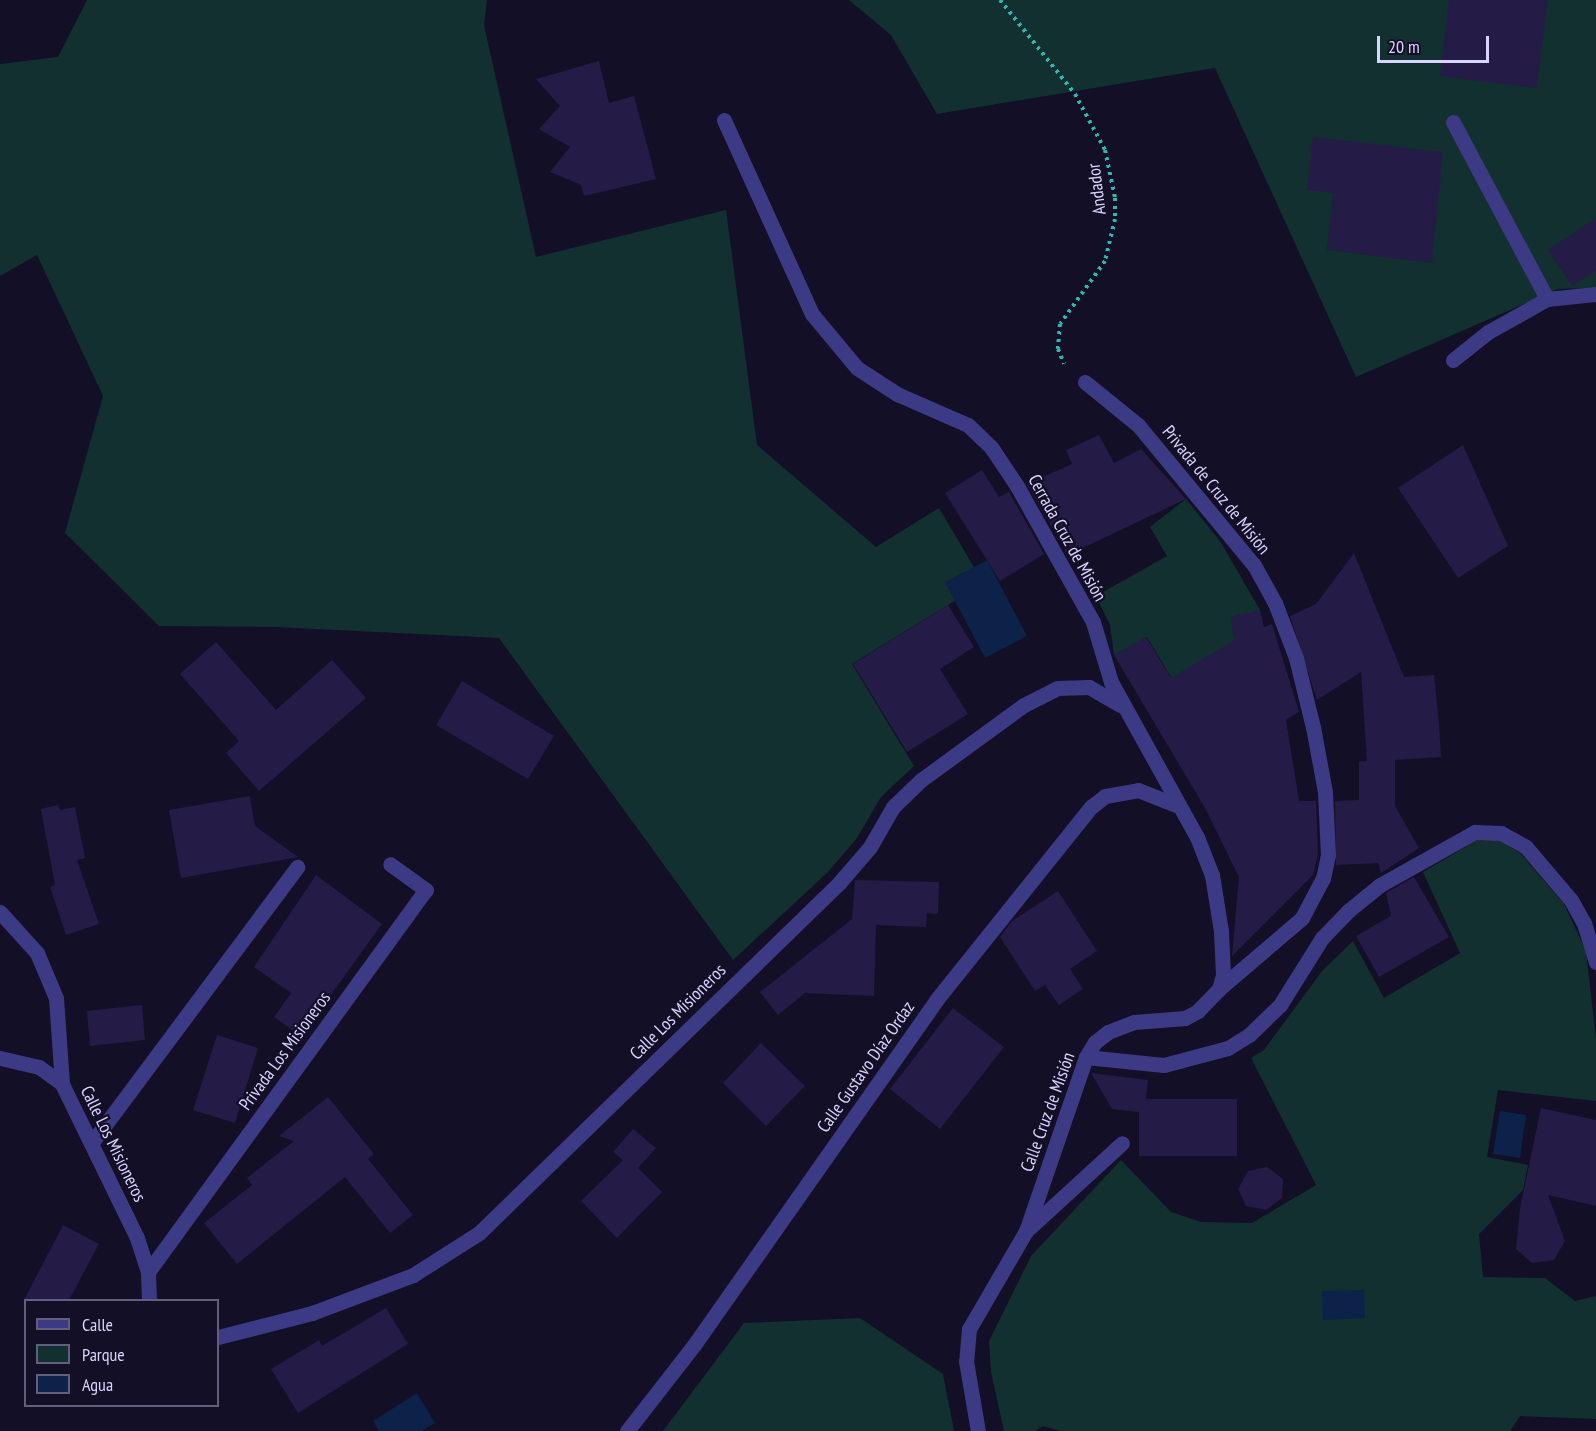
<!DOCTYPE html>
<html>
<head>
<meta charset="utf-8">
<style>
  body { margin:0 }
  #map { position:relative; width:1596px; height:1431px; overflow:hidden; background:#130f26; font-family:"PT Sans Narrow",sans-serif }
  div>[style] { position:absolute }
  .green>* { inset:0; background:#12302f }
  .water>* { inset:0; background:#0c2248 }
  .building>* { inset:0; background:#241b47 }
  .path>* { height:4px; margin-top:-2px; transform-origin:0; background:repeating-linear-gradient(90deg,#2fb8b0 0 3px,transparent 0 7.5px) }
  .lane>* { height:15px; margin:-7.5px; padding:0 7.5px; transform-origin:7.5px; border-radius:7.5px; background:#3d3a85 }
  .street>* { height:15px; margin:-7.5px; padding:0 7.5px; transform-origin:7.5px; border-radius:7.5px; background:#3d3a85 }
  span { translate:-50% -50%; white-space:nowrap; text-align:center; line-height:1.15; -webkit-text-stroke:4.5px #130f26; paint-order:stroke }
  .street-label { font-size:18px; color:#d9d4ff }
  .legend { position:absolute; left:24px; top:1299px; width:195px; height:108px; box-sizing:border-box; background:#130f26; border:2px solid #625e7d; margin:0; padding:8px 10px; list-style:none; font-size:18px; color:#d9d4ff }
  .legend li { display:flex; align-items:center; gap:12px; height:30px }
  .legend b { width:30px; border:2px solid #625e7d }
  .scale { position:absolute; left:1377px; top:36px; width:112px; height:27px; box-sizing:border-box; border:3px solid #d9d4ff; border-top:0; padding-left:8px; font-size:18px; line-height:21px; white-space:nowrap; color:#d9d4ff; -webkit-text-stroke:4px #130f26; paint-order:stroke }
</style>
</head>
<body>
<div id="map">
  <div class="green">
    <div style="clip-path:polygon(87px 0,487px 0,484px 25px,536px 257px,726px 210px,757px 445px,876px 547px,939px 508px,975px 569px,956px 600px,852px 664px,914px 766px,881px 797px,857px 838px,828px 872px,733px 960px,499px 638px,275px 627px,159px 626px,65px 533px,103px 396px,37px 255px,0 276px,0 64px,58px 57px)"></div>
    <div style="clip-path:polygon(849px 0,1596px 0,1596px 288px,1558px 289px,1356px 377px,1215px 68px,937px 114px,891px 35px)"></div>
    <div style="clip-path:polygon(1186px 499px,1220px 541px,1260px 610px,1243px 674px,1187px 704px,1147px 637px,1114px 655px,1110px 625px,1096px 596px,1167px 556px,1150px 527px)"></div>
    <div style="clip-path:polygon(1477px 840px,1499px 840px,1520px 853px,1564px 904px,1586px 951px,1596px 1039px,1596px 1101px,1498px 1090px,1487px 1157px,1528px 1165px,1523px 1190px,1479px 1234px,1483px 1277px,1545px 1278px,1575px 1301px,1596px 1296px,1596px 1419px,1520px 1416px,1510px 1431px,1061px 1431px,1043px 1426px,1035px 1431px,1004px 1431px,991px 1372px,989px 1341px,1031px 1256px,1121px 1160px,1171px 1212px,1201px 1222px,1252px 1223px,1316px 1185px,1251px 1058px,1264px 1050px,1322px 971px,1353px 941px,1384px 998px,1460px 953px,1423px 872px)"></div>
    <div style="clip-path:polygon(860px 1318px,943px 1374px,954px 1431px,663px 1431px,744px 1323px)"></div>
  </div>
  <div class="water">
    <div style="clip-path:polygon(987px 560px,1027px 636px,985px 658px,945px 582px)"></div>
    <div style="clip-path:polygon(1500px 1111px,1526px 1115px,1520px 1158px,1493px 1154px)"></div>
    <div style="clip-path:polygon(1364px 1290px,1365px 1318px,1323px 1320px,1322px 1291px)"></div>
    <div style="clip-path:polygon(417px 1393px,435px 1423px,422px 1431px,379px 1431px,373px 1421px)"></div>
  </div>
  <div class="building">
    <div style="clip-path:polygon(1449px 0,1548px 0,1537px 88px,1440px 76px)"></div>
    <div style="clip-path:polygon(599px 61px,609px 103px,634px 96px,656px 179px,584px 196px,581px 185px,550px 172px,570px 147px,539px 129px,560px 106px,536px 79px)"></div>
    <div style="clip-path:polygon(1313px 137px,1443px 152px,1432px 263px,1327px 250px,1333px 193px,1307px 190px)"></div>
    <div style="clip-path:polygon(1596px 218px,1596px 270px,1572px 286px,1548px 250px)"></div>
    <div style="clip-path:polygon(1099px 435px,1114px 463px,1141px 449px,1186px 499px,1068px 555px,1027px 484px,1072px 464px,1066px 450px)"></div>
    <div style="clip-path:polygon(1463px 445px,1508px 546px,1458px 578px,1398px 488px)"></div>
    <div style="clip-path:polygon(982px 470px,999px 497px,1009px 492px,1044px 554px,1000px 581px,945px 493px)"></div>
    <div style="clip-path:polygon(1354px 553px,1404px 677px,1434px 675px,1439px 724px,1441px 757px,1395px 760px,1395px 806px,1419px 848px,1381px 873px,1378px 863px,1336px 865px,1335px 801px,1359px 800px,1359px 761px,1367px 761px,1361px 672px,1317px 700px,1290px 616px,1316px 604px)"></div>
    <div style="clip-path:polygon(948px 605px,974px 647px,940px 669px,968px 714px,907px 752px,853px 664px)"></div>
    <div style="clip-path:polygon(1260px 610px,1264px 627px,1272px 624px,1299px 712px,1286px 720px,1299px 801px,1316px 801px,1318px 854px,1313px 875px,1232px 956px,1239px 877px,1205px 808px,1114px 655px,1146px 637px,1171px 678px,1235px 640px,1230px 617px)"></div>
    <div style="clip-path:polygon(216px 642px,276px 710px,332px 660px,366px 698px,259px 791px,226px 753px,239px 741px,180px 674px)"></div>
    <div style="clip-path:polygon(462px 681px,554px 736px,528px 779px,436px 725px)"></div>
    <div style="clip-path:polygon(250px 796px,255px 826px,298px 857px,181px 878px,169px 810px)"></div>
    <div style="clip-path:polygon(58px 805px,60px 810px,75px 807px,85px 858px,77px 860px,99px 924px,66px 935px,50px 887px,55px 885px,41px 809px)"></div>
    <div style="clip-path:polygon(316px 875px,382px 924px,301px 1036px,274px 1017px,291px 993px,254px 967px)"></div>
    <div style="clip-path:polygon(1414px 877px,1449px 937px,1379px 977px,1356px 936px,1391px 916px,1386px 893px)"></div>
    <div style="clip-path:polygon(855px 880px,939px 882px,938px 914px,927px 913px,926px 927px,876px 925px,874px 996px,805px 993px,778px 1015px,760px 992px,852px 919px)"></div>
    <div style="clip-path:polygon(1058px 891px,1097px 951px,1070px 969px,1083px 989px,1059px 1005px,1045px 985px,1035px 991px,1000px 937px,1012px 921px)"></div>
    <div style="clip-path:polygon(142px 1005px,145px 1040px,90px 1046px,87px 1011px)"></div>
    <div style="clip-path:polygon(953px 1008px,1004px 1047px,940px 1129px,890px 1089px)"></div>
    <div style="clip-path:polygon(217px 1035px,258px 1048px,235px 1123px,193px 1110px)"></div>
    <div style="clip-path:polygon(761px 1043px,805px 1086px,766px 1126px,723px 1083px)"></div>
    <div style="clip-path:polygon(1091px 1073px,1148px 1080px,1146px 1099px,1237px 1099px,1237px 1156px,1139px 1156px,1139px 1112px,1112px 1109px)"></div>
    <div style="clip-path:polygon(328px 1097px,374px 1154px,368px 1159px,413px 1215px,390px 1233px,345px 1177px,237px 1264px,204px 1223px,252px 1185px,247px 1178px,294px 1141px,279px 1136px)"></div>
    <div style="clip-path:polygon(1541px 1108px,1596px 1120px,1596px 1206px,1548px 1195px,1565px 1241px,1554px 1260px,1532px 1263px,1516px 1249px,1520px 1208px)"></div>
    <div style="clip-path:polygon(633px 1129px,656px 1148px,638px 1168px,662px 1192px,617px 1238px,581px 1201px,623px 1160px,613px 1152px)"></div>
    <div style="clip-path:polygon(1267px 1167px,1283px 1179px,1282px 1198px,1266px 1210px,1246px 1206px,1238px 1189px,1248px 1171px)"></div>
    <div style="clip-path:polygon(63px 1225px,99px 1244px,69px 1300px,24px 1300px)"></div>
    <div style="clip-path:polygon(386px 1308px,408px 1344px,298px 1413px,271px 1369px,319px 1340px,322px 1346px)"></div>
  </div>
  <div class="path">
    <div style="left:1000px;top:0;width:120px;rotate:51.4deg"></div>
    <div style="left:1075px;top:94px;width:64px;rotate:61.8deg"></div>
    <div style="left:1105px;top:150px;width:49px;rotate:78.2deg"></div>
    <div style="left:1115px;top:198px;width:21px;rotate:90deg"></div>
    <div style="left:1115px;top:219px;width:43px;rotate:103.4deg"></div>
    <div style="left:1105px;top:261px;width:77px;rotate:125.5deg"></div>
    <div style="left:1060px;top:324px;width:25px;rotate:95deg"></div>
    <div style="left:1058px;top:349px;width:16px;rotate:68deg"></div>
  </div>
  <div class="lane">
    <div style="left:1026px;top:1231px;width:130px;rotate:-42.5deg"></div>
  </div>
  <div class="street">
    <div style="left:724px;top:120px;width:213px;rotate:65.6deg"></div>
    <div style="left:812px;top:314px;width:70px;rotate:50.2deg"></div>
    <div style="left:857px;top:368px;width:48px;rotate:33deg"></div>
    <div style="left:897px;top:394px;width:77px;rotate:23.6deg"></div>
    <div style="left:968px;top:425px;width:32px;rotate:44deg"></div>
    <div style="left:991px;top:447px;width:47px;rotate:56.3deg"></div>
    <div style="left:1017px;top:486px;width:156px;rotate:60.8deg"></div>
    <div style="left:1093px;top:622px;width:63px;rotate:73.3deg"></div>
    <div style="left:1111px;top:682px;width:177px;rotate:61deg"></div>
    <div style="left:1197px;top:837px;width:41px;rotate:68.5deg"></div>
    <div style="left:1212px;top:875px;width:57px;rotate:80.9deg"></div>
    <div style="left:1221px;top:931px;width:44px;rotate:87.4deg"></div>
    <div style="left:1223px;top:975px;width:15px;rotate:106deg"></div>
    <div style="left:1219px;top:989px;width:30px;rotate:134deg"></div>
    <div style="left:1198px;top:1011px;width:15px;rotate:152deg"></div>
    <div style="left:1185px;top:1018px;width:51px;rotate:175.5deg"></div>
    <div style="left:1134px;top:1022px;width:28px;rotate:159deg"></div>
    <div style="left:1108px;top:1032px;width:16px;rotate:142deg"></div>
    <div style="left:1095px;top:1042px;width:17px;rotate:121deg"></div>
    <div style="left:1086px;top:1057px;width:184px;rotate:109deg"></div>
    <div style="left:1026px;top:1231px;width:113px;rotate:120.2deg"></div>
    <div style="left:969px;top:1329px;width:32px;rotate:95deg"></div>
    <div style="left:966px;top:1361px;width:71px;rotate:80.3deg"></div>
    <div style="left:1453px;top:122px;width:200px;rotate:62deg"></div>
    <div style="left:1453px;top:360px;width:45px;rotate:-38.7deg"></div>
    <div style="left:1488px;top:332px;width:68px;rotate:-29.2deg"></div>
    <div style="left:1547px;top:299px;width:49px;rotate:-5.8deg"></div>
    <div style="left:1085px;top:382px;width:68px;rotate:39.1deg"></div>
    <div style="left:1138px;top:425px;width:182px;rotate:50.4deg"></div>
    <div style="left:1254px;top:565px;width:43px;rotate:61.1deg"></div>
    <div style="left:1275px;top:603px;width:59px;rotate:69.1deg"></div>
    <div style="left:1296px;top:658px;width:71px;rotate:76.2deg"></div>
    <div style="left:1313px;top:727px;width:66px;rotate:79.5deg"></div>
    <div style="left:1325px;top:792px;width:63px;rotate:87.3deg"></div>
    <div style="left:1328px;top:855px;width:24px;rotate:102deg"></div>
    <div style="left:1323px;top:878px;width:45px;rotate:117.7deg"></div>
    <div style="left:1302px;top:918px;width:109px;rotate:139.5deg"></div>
    <div style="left:0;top:912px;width:55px;rotate:47.9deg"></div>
    <div style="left:37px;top:953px;width:49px;rotate:67.1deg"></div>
    <div style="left:56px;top:998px;width:86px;rotate:86deg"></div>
    <div style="left:62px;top:1084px;width:171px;rotate:64deg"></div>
    <div style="left:137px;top:1238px;width:36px;rotate:72deg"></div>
    <div style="left:148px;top:1272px;width:28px;rotate:88deg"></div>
    <div style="left:1086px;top:1057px;width:78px;rotate:5.9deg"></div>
    <div style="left:1164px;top:1065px;width:66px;rotate:-14.9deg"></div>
    <div style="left:1228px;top:1048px;width:25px;rotate:-32deg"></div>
    <div style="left:1249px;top:1035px;width:43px;rotate:-44.1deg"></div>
    <div style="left:1280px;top:1005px;width:79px;rotate:-57.9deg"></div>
    <div style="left:1322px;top:938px;width:37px;rotate:-46deg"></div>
    <div style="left:1348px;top:911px;width:41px;rotate:-39.1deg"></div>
    <div style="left:1380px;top:885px;width:109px;rotate:-29.2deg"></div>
    <div style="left:1475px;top:832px;width:26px;rotate:2deg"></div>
    <div style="left:1501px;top:833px;width:29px;rotate:29deg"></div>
    <div style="left:1526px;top:847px;width:70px;rotate:49.7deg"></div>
    <div style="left:1571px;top:900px;width:26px;rotate:61deg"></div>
    <div style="left:1584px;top:923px;width:41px;rotate:72.9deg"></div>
    <div style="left:0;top:1058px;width:40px;rotate:13deg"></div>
    <div style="left:39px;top:1067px;width:29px;rotate:36deg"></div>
    <div style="left:93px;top:1141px;width:342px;rotate:-53.3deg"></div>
    <div style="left:148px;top:1272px;width:472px;rotate:-54deg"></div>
    <div style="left:426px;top:890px;width:44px;rotate:-144.2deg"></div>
    <div style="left:218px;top:1337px;width:97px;rotate:-14.3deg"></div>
    <div style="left:312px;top:1313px;width:108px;rotate:-20.6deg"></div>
    <div style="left:413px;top:1275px;width:78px;rotate:-32.5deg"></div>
    <div style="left:479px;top:1233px;width:502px;rotate:-44.19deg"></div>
    <div style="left:839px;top:883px;width:48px;rotate:-49.3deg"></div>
    <div style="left:870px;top:847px;width:46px;rotate:-60.1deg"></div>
    <div style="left:893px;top:807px;width:39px;rotate:-44deg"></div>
    <div style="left:921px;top:780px;width:127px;rotate:-36.1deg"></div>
    <div style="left:1024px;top:705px;width:37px;rotate:-27deg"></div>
    <div style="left:1057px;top:688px;width:32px;rotate:-2deg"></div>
    <div style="left:1089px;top:687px;width:36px;rotate:30deg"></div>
    <div style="left:627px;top:1431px;width:109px;rotate:-52.1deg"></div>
    <div style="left:694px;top:1345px;width:423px;rotate:-54.9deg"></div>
    <div style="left:937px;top:999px;width:246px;rotate:-51.3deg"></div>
    <div style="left:1091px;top:807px;width:18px;rotate:-38deg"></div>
    <div style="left:1105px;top:796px;width:34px;rotate:-10deg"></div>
    <div style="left:1138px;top:790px;width:41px;rotate:21.5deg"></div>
  </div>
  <div class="street-label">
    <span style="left:1097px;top:189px;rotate:-97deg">Andador</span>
    <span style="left:1216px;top:490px;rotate:51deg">Privada de Cruz de Misión</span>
    <span style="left:1067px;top:538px;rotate:61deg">Cerrada Cruz de Misión</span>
    <span style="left:678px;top:1012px;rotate:-45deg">Calle Los Misioneros</span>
    <span style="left:285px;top:1051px;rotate:-54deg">Privada Los Misioneros</span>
    <span style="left:866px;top:1067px;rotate:-55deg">Calle Gustavo Díaz Ordaz</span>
    <span style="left:1048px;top:1112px;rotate:-70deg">Calle Cruz de Misión</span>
    <span style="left:113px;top:1144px;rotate:64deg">Calle Los Misioneros</span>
  </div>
  <ul class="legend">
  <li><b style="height:8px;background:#3d3a85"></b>Calle</li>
  <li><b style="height:16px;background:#12302f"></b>Parque</li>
  <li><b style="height:16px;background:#0c2248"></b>Agua</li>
  </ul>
  <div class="scale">20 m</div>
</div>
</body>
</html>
